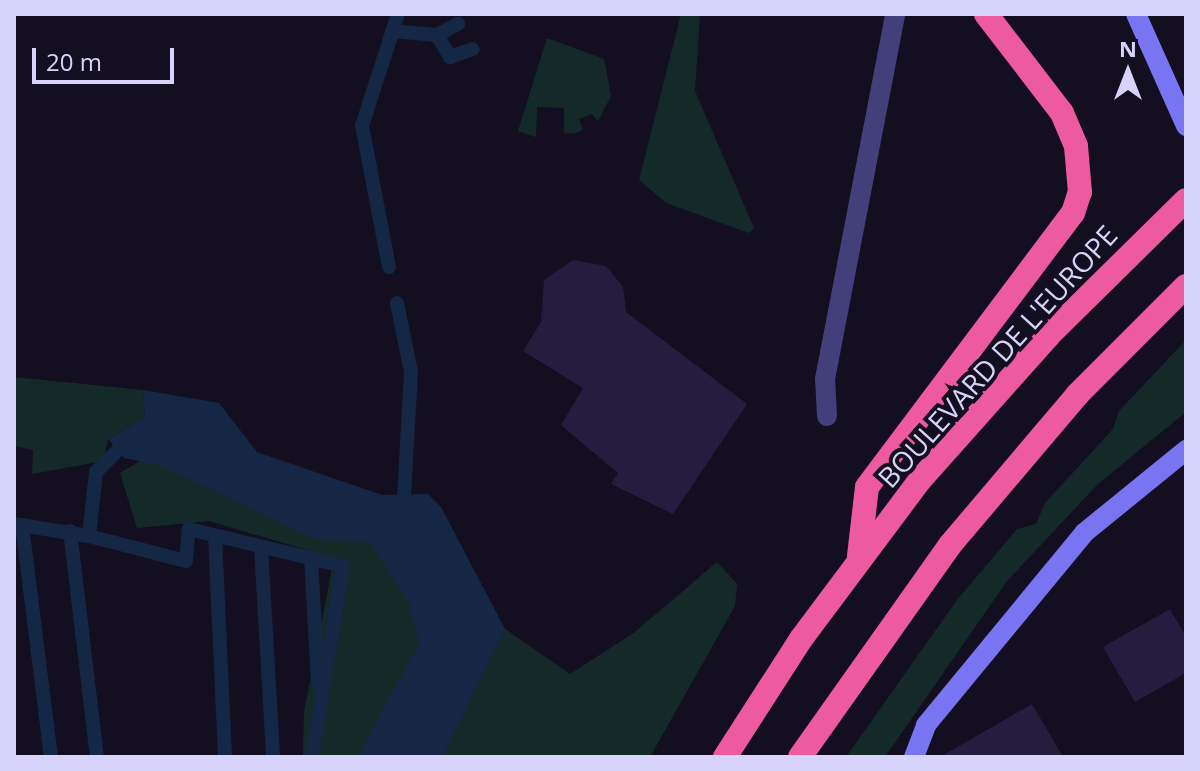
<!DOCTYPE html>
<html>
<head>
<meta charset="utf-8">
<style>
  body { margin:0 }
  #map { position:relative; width:1200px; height:771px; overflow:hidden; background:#130f20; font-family:"Open Sans",sans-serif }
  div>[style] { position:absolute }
  .green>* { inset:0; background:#132a29 }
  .water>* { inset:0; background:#142745 }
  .stream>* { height:14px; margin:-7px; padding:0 7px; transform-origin:7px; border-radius:7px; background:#142745 }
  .building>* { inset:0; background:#251d3f }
  .street>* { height:20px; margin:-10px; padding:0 10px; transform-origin:10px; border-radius:10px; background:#423f7b }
  .secondary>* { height:20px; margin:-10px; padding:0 10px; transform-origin:10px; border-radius:10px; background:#7974f1 }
  .highway>* { height:24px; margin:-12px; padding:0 12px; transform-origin:12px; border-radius:12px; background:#ee5a9f }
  span { translate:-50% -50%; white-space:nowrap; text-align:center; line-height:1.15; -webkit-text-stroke:8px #130f20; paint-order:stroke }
  .street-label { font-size:28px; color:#d8d3fb }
  .frame { position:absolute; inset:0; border:16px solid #d8d3fb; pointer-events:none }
  .north { position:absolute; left:1088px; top:32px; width:80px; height:80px; -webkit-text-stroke:6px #130f20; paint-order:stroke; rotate:0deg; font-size:22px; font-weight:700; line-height:32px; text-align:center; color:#d8d3fb }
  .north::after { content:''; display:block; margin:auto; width:28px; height:36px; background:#d8d3fb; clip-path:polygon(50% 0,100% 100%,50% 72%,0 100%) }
  .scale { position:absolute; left:32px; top:48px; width:142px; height:36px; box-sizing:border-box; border:4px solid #d8d3fb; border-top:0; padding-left:10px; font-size:24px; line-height:28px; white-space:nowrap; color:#d8d3fb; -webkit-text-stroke:6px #130f20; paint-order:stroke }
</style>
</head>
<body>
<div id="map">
  <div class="green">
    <div style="clip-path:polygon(681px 14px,700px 14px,695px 91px,754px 228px,749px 233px,666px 203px,639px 180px)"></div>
    <div style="clip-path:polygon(547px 38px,604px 59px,611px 96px,598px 121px,592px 114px,579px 119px,583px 130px,575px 133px,564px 134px,564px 108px,537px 107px,536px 137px,518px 131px)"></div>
    <div style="clip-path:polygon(1186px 340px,1186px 412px,1098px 484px,1007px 581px,885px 757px,846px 757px,957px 600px,1017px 529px,1036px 524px,1045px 503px,1113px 429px,1119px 411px)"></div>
    <div style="clip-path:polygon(14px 377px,143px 390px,145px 417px,108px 439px,103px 461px,32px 474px,33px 450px,14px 446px)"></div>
    <div style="clip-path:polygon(188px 432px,327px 499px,464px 628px,505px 629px,570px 674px,635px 632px,717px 562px,737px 584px,735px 606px,650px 757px,303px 757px,304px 712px,334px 558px,209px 521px,137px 528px,120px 473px)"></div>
  </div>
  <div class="water">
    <div style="clip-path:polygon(143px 390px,219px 403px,257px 452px,382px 495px,428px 494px,441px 507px,505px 629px,442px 757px,358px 757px,419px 643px,409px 603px,369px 541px,318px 540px,159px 465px,124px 458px,108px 439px,145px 417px)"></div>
  </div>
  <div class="stream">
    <div style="left:392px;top:31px;width:45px;rotate:5.1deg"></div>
    <div style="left:437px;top:35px;width:24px;rotate:-28deg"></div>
    <div style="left:437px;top:35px;width:26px;rotate:59deg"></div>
    <div style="left:450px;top:57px;width:24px;rotate:-19deg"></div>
    <div style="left:389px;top:267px;width:144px;rotate:-100.8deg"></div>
    <div style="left:362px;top:126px;width:118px;rotate:-72.2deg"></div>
    <div style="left:397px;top:303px;width:70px;rotate:78.5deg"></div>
    <div style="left:411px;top:372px;width:141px;rotate:93.2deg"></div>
    <div style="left:14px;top:524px;width:76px;rotate:9.1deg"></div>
    <div style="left:89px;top:536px;width:64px;rotate:-83.8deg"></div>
    <div style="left:96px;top:472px;width:48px;rotate:-45deg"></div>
    <div style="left:22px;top:525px;width:234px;rotate:82.9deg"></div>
    <div style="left:70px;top:531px;width:228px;rotate:83.2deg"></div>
    <div style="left:89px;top:536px;width:100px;rotate:14.5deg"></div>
    <div style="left:186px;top:561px;width:32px;rotate:-85deg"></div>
    <div style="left:189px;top:529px;width:158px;rotate:13.5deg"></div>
    <div style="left:343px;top:566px;width:193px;rotate:99.2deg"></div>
    <div style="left:215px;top:536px;width:221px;rotate:87.4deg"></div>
    <div style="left:261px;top:547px;width:210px;rotate:86.7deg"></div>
    <div style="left:311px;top:558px;width:124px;rotate:86.8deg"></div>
  </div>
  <div class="building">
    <div style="clip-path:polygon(573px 260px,606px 266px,623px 287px,626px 312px,747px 404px,673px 514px,611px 484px,618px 473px,561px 425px,583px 388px,523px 351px,541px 322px,544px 280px)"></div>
    <div style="clip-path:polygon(1170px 609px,1186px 637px,1186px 673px,1135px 702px,1103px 647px)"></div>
    <div style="clip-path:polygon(1032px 704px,1063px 757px,940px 757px)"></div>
  </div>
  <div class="street">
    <div style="left:827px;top:416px;width:37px;rotate:-93deg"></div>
    <div style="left:825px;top:379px;width:372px;rotate:-79.1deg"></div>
  </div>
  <div class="secondary">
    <div style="left:1136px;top:14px;width:123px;rotate:65.9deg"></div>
    <div style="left:914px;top:757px;width:34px;rotate:-69deg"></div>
    <div style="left:926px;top:725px;width:249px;rotate:-50.5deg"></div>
    <div style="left:1084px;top:533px;width:132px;rotate:-39.1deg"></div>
  </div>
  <div class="highway">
    <div style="left:859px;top:556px;width:69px;rotate:-83.4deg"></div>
    <div style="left:867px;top:487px;width:343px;rotate:-53.1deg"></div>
    <div style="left:1073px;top:213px;width:22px;rotate:-72deg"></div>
    <div style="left:1080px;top:192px;width:46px;rotate:-95deg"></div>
    <div style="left:1076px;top:146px;width:36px;rotate:-113deg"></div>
    <div style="left:1062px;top:113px;width:125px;rotate:-127.5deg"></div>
    <div style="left:725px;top:757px;width:140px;rotate:-57.2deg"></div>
    <div style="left:801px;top:639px;width:199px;rotate:-53.2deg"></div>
    <div style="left:920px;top:480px;width:194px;rotate:-48.3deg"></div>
    <div style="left:1049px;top:335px;width:192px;rotate:-44.6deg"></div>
    <div style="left:800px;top:757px;width:260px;rotate:-54.7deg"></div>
    <div style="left:950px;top:545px;width:197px;rotate:-49.7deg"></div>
    <div style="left:1077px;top:395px;width:154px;rotate:-45deg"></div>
  </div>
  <div class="street-label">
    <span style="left:997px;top:356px;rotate:-48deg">BOULEVARD DE L'EUROPE</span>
  </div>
  <div class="frame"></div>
  <div class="north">N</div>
  <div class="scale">20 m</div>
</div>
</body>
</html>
